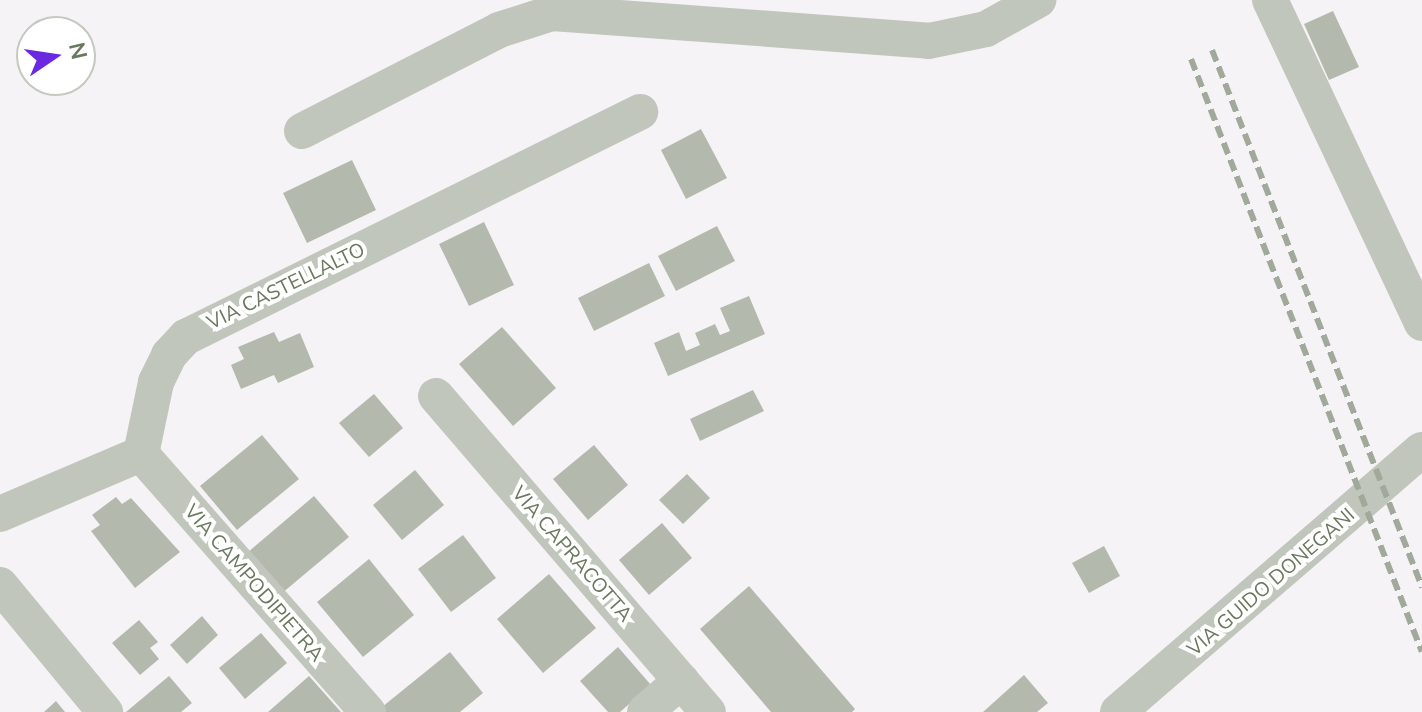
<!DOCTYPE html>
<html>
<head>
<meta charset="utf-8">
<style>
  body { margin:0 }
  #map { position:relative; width:1422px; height:712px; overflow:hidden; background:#f6f3f6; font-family:"Nunito Sans",sans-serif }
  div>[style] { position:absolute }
  .building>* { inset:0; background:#b3baad }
  .minor>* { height:36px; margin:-18px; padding:0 18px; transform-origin:18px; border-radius:18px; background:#c1c6bd }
  .rail>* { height:6px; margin-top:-3px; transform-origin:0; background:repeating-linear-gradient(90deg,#a1a99b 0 12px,transparent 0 18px) }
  span { translate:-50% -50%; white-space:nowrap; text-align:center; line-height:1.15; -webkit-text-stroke:8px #fff; paint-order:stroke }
  .street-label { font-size:20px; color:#69785e }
  .north { position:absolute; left:16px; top:16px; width:80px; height:80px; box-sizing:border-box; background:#fff; border:2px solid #c3c9bf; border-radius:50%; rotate:77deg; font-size:22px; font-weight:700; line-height:32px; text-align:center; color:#69785e }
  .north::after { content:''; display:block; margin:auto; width:28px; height:36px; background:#6a29e0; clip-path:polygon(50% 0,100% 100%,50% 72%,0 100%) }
</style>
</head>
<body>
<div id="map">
  <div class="building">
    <div style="clip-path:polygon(1333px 11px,1359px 67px,1329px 80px,1304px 24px)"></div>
    <div style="clip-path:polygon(701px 129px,727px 178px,686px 199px,661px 150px)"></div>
    <div style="clip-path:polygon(352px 160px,376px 210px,307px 243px,283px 193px)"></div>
    <div style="clip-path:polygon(484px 222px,514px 285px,469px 306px,439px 244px)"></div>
    <div style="clip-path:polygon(717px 226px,735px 261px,676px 291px,658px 256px)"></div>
    <div style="clip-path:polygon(649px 263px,665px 296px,594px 331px,578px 298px)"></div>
    <div style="clip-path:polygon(749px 296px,765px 334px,668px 376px,654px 343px,679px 332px,686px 351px,700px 345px,695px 333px,715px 324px,720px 335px,730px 331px,720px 308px)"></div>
    <div style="clip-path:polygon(502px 327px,556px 388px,513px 426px,459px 364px)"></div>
    <div style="clip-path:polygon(274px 332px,279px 342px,300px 333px,314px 367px,278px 383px,274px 375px,241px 389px,231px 365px,244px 359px,238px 347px)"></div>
    <div style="clip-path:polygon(753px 390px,764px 411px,700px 441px,690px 419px)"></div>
    <div style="clip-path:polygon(374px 394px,403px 428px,369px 457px,339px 423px)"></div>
    <div style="clip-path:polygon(262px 435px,299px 479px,237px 530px,200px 486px)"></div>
    <div style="clip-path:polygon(594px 445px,628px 485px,588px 520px,553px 479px)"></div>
    <div style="clip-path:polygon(415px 470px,444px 505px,402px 540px,373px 505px)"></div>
    <div style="clip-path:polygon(687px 474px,710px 498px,683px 524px,659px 500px)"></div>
    <div style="clip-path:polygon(314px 496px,349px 537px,281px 594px,247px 553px)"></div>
    <div style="clip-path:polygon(116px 497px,122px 504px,131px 498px,180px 552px,135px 588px,91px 531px,100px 525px,92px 515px)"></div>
    <div style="clip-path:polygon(662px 523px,692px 558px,649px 595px,619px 560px)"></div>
    <div style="clip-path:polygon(463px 535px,496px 578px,451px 612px,418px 569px)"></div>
    <div style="clip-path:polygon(1104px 546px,1120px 576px,1089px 593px,1072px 563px)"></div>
    <div style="clip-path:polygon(369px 559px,414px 615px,363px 657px,317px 602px)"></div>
    <div style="clip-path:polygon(549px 574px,596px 628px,543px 673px,497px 619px)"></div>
    <div style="clip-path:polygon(749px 586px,855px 709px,852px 712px,771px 712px,700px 629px)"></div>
    <div style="clip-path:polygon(202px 616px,218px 635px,187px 664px,170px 645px)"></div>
    <div style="clip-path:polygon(139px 620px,158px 642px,150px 648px,159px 659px,140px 675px,112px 643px)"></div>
    <div style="clip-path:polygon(261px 633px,287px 663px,245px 699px,219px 668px)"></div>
    <div style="clip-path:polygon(618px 647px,651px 685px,620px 712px,608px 712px,580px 681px)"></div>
    <div style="clip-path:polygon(450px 652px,483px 693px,460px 712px,385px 712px,382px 707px)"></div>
    <div style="clip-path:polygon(1024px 675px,1048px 703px,1037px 712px,983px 712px)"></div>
    <div style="clip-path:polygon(169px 676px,192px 703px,181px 712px,126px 712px)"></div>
    <div style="clip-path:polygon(309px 676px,341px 712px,268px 712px)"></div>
    <div style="clip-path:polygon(56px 701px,65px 712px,44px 712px)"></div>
  </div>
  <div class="minor">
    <div style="left:1270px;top:0;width:357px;rotate:64.8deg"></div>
    <div style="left:302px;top:131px;width:221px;rotate:-27.1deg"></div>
    <div style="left:499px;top:30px;width:56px;rotate:-17.8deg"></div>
    <div style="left:552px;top:13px;width:378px;rotate:4.2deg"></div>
    <div style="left:929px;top:41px;width:58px;rotate:-11.9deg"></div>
    <div style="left:986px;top:29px;width:60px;rotate:-29.1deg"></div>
    <div style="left:436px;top:396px;width:417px;rotate:49.3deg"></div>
    <div style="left:141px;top:454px;width:344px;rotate:48.7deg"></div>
    <div style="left:0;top:514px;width:153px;rotate:-23.1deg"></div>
    <div style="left:141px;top:454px;width:74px;rotate:-78.2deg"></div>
    <div style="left:156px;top:382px;width:30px;rotate:-64deg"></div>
    <div style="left:169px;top:355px;width:25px;rotate:-47deg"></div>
    <div style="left:186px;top:337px;width:507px;rotate:-26.36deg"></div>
    <div style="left:0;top:585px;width:165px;rotate:50.4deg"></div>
    <div style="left:645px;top:712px;width:48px;rotate:-40.7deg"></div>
    <div style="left:1118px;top:712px;width:401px;rotate:-40.8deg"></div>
  </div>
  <div class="rail">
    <div style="left:1212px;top:50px;width:577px;rotate:68.64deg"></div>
    <div style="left:1191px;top:59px;width:636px;rotate:68.72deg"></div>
  </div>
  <div class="street-label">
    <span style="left:286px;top:286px;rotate:-26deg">VIA CASTELLALTO</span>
    <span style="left:572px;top:554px;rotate:49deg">VIA CAPRACOTTA</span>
    <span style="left:1271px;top:582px;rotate:-41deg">VIA GUIDO DONEGANI</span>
    <span style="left:254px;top:583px;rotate:49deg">VIA CAMPODIPIETRA</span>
  </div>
  <div class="north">N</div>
</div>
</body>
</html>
